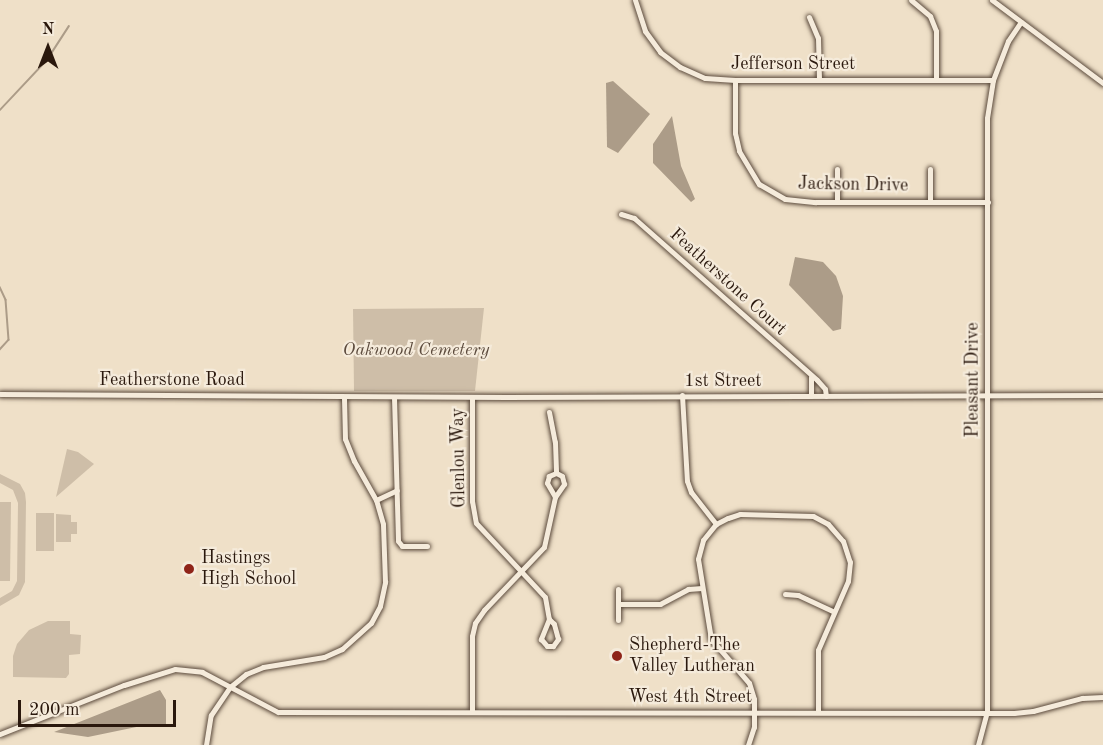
<!DOCTYPE html>
<html>
<head>
<meta charset="utf-8">
<style>
  body { margin:0 }
  #map { position:relative; width:1103px; height:745px; overflow:hidden; background:#efe0c8; font-family:"Old Standard TT",serif }
  div>[style] { position:absolute }
  .green>* { inset:0; background:#cebea8 }
  .water>* { inset:0; background:#ac9c88 }
  .stream>* { height:1.5px; margin:-0.75px; padding:0 0.75px; transform-origin:0.75px; border-radius:0.75px; background:#ac9c88 }
  .roads { filter:drop-shadow(0 0 2px #5b4a3c) drop-shadow(0 0 2px #5b4a3c) }
  .minor>* { height:5px; margin:-2.5px; padding:0 2.5px; transform-origin:2.5px; border-radius:2.5px; background:#f5ebdb }
  .dots>* { width:16px; height:16px; translate:-50% -50%; box-sizing:border-box; border:3px solid #f5ebdb; border-radius:50% }
  span { translate:-50% -50%; white-space:nowrap; text-align:center; line-height:1.15; -webkit-text-stroke:4.5px #f5ebdb; paint-order:stroke }
  .street-label { font-size:18px; color:#2a180d }
  .park-label { font-size:18px; color:#5b4a3c; font-style:italic }
  .poi-label { font-size:18px; color:#2a180d }
  .left { translate:0 -50%; text-align:left }
  .north { position:absolute; left:18px; top:18px; width:60px; height:60px; -webkit-text-stroke:4px #f5ebdb; paint-order:stroke; rotate:0deg; font-size:16px; font-weight:700; line-height:24px; text-align:center; color:#2a180d }
  .north::after { content:''; display:block; margin:auto; width:21px; height:27px; background:#2a180d; clip-path:polygon(50% 0,100% 100%,50% 72%,0 100%) }
  .scale { position:absolute; left:18px; top:700px; width:158px; height:27px; box-sizing:border-box; border:3px solid #2a180d; border-top:0; padding-left:8px; font-size:18px; line-height:21px; white-space:nowrap; color:#2a180d; -webkit-text-stroke:4px #f5ebdb; paint-order:stroke }
</style>
</head>
<body>
<div id="map">
  <div class="green">
    <div style="clip-path:polygon(484px 308px,475px 391px,354px 391px,353px 309px)"></div>
    <div style="clip-path:polygon(67px 449px,78px 452px,94px 464px,56px 497px)"></div>
    <div style="clip-path:polygon(0 474px,20px 484px,25px 493px,26px 502px,25px 582px,19px 595px,0 606px,0 598px,12px 591px,17px 581px,18px 503px,13px 490px,0 483px)"></div>
    <div style="clip-path:polygon(0 502px,11px 502px,10px 581px,0 581px)"></div>
    <div style="clip-path:polygon(36px 513px,54px 513px,54px 551px,36px 551px)"></div>
    <div style="clip-path:polygon(56px 514px,71px 515px,71px 522px,77px 522px,77px 534px,71px 534px,71px 542px,56px 542px)"></div>
    <div style="clip-path:polygon(48px 621px,70px 621px,70px 634px,81px 635px,80px 654px,69px 655px,69px 674px,66px 678px,13px 677px,13px 656px,17px 644px,29px 630px)"></div>
  </div>
  <div class="water">
    <div style="clip-path:polygon(613px 81px,650px 114px,618px 153px,607px 147px,606px 83px)"></div>
    <div style="clip-path:polygon(672px 116px,681px 166px,695px 199px,691px 202px,653px 163px,653px 144px)"></div>
    <div style="clip-path:polygon(795px 257px,823px 262px,836px 276px,843px 296px,841px 329px,833px 331px,789px 285px)"></div>
    <div style="clip-path:polygon(160px 690px,166px 700px,166px 725px,146px 725px,88px 737px,54px 732px)"></div>
  </div>
  <div class="stream">
    <div style="left:0;top:110px;width:69px;rotate:-46.8deg"></div>
    <div style="left:47px;top:60px;width:40px;rotate:-57.1deg"></div>
    <div style="left:0;top:287px;width:14px;rotate:65deg"></div>
    <div style="left:6px;top:300px;width:40px;rotate:85.7deg"></div>
    <div style="left:9px;top:340px;width:13px;rotate:132deg"></div>
  </div>
  <div class="roads">
    <div class="minor">
      <div style="left:635px;top:0;width:33px;rotate:72deg"></div>
      <div style="left:645px;top:31px;width:26px;rotate:54deg"></div>
      <div style="left:660px;top:52px;width:25px;rotate:37deg"></div>
      <div style="left:680px;top:67px;width:27px;rotate:24deg"></div>
      <div style="left:705px;top:78px;width:30px;rotate:4deg"></div>
      <div style="left:735px;top:80px;width:258px"></div>
      <div style="left:911px;top:0;width:25px;rotate:40deg"></div>
      <div style="left:930px;top:16px;width:16px;rotate:68deg"></div>
      <div style="left:936px;top:31px;width:48px;rotate:90deg"></div>
      <div style="left:992px;top:0;width:139px;rotate:36.8deg"></div>
      <div style="left:809px;top:17px;width:23px;rotate:67deg"></div>
      <div style="left:818px;top:38px;width:42px;rotate:88.6deg"></div>
      <div style="left:735px;top:80px;width:53px;rotate:90deg"></div>
      <div style="left:735px;top:133px;width:18px;rotate:77deg"></div>
      <div style="left:739px;top:151px;width:39px;rotate:59deg"></div>
      <div style="left:759px;top:184px;width:30px;rotate:30deg"></div>
      <div style="left:785px;top:199px;width:31px;rotate:6deg"></div>
      <div style="left:816px;top:202px;width:172px"></div>
      <div style="left:837px;top:169px;width:33px;rotate:90deg"></div>
      <div style="left:930px;top:169px;width:33px;rotate:90deg"></div>
      <div style="left:621px;top:214px;width:14px;rotate:17deg"></div>
      <div style="left:634px;top:218px;width:244px;rotate:41.5deg"></div>
      <div style="left:817px;top:380px;width:12px;rotate:48deg"></div>
      <div style="left:825px;top:389px;width:7px;rotate:82deg"></div>
      <div style="left:0;top:394px;width:506px;rotate:0.34deg"></div>
      <div style="left:506px;top:397px;width:597px;rotate:-0.19deg"></div>
      <div style="left:682px;top:395px;width:86px;rotate:86.7deg"></div>
      <div style="left:687px;top:481px;width:12px;rotate:70deg"></div>
      <div style="left:691px;top:492px;width:41px;rotate:52deg"></div>
      <div style="left:811px;top:396px;width:19px;rotate:-90deg"></div>
      <div style="left:394px;top:397px;width:144px;rotate:88.4deg"></div>
      <div style="left:398px;top:541px;width:6px;rotate:51deg"></div>
      <div style="left:402px;top:546px;width:25px"></div>
      <div style="left:472px;top:397px;width:104px;rotate:90deg"></div>
      <div style="left:472px;top:501px;width:22px;rotate:80deg"></div>
      <div style="left:476px;top:523px;width:101px;rotate:47deg"></div>
      <div style="left:545px;top:597px;width:22px;rotate:80deg"></div>
      <div style="left:549px;top:619px;width:22px;rotate:112deg"></div>
      <div style="left:541px;top:639px;width:9px;rotate:49deg"></div>
      <div style="left:547px;top:646px;width:6px"></div>
      <div style="left:553px;top:646px;width:9px;rotate:-54deg"></div>
      <div style="left:558px;top:639px;width:16px;rotate:-105deg"></div>
      <div style="left:554px;top:624px;width:7px;rotate:-135deg"></div>
      <div style="left:549px;top:412px;width:31px;rotate:79deg"></div>
      <div style="left:555px;top:442px;width:31px;rotate:88deg"></div>
      <div style="left:376px;top:500px;width:23px;rotate:-25deg"></div>
      <div style="left:785px;top:594px;width:13px;rotate:4deg"></div>
      <div style="left:798px;top:595px;width:38px;rotate:25deg"></div>
      <div style="left:618px;top:604px;width:42px"></div>
      <div style="left:660px;top:604px;width:32px;rotate:-28deg"></div>
      <div style="left:688px;top:589px;width:14px;rotate:-4deg"></div>
      <div style="left:618px;top:620px;width:31px;rotate:-90deg"></div>
      <div style="left:472px;top:712px;width:76px;rotate:-90deg"></div>
      <div style="left:472px;top:636px;width:13px;rotate:-77deg"></div>
      <div style="left:475px;top:623px;width:16px;rotate:-55deg"></div>
      <div style="left:484px;top:610px;width:87px;rotate:-46.4deg"></div>
      <div style="left:544px;top:547px;width:51px;rotate:-77.6deg"></div>
      <div style="left:555px;top:497px;width:16px;rotate:-55deg"></div>
      <div style="left:564px;top:484px;width:8px;rotate:-104deg"></div>
      <div style="left:562px;top:476px;width:7px;rotate:-153deg"></div>
      <div style="left:556px;top:473px;width:8px;rotate:157deg"></div>
      <div style="left:549px;top:476px;width:7px;rotate:106deg"></div>
      <div style="left:547px;top:483px;width:16px;rotate:60deg"></div>
      <div style="left:0;top:734px;width:133px;rotate:-21.6deg"></div>
      <div style="left:124px;top:685px;width:53px;rotate:-17.4deg"></div>
      <div style="left:175px;top:669px;width:27px;rotate:6deg"></div>
      <div style="left:202px;top:672px;width:86px;rotate:27.8deg"></div>
      <div style="left:278px;top:712px;width:736px;rotate:0.08deg"></div>
      <div style="left:1014px;top:713px;width:19px;rotate:-6deg"></div>
      <div style="left:1033px;top:711px;width:51px;rotate:-14.9deg"></div>
      <div style="left:1082px;top:698px;width:21px;rotate:-3deg"></div>
      <div style="left:206px;top:745px;width:30px;rotate:-81deg"></div>
      <div style="left:211px;top:715px;width:34px;rotate:-56deg"></div>
      <div style="left:230px;top:687px;width:21px;rotate:-39deg"></div>
      <div style="left:246px;top:674px;width:18px;rotate:-22deg"></div>
      <div style="left:263px;top:667px;width:62px;rotate:-9.3deg"></div>
      <div style="left:324px;top:657px;width:20px;rotate:-24deg"></div>
      <div style="left:342px;top:649px;width:39px;rotate:-42deg"></div>
      <div style="left:371px;top:623px;width:19px;rotate:-62deg"></div>
      <div style="left:380px;top:606px;width:25px;rotate:-78deg"></div>
      <div style="left:385px;top:582px;width:58px;rotate:-92deg"></div>
      <div style="left:383px;top:524px;width:25px;rotate:-106deg"></div>
      <div style="left:376px;top:500px;width:45px;rotate:-119.4deg"></div>
      <div style="left:354px;top:461px;width:24px;rotate:-112deg"></div>
      <div style="left:345px;top:439px;width:42px;rotate:-91.4deg"></div>
      <div style="left:748px;top:745px;width:19px;rotate:-72deg"></div>
      <div style="left:754px;top:727px;width:28px;rotate:-90deg"></div>
      <div style="left:754px;top:699px;width:17px;rotate:-107deg"></div>
      <div style="left:749px;top:683px;width:58px;rotate:-130.8deg"></div>
      <div style="left:711px;top:639px;width:81px;rotate:-99.2deg"></div>
      <div style="left:698px;top:559px;width:20px;rotate:-75deg"></div>
      <div style="left:703px;top:540px;width:21px;rotate:-51deg"></div>
      <div style="left:716px;top:524px;width:13px;rotate:-27deg"></div>
      <div style="left:728px;top:518px;width:13px;rotate:-18deg"></div>
      <div style="left:740px;top:514px;width:73px;rotate:1.6deg"></div>
      <div style="left:813px;top:516px;width:17px;rotate:28deg"></div>
      <div style="left:828px;top:524px;width:23px;rotate:49deg"></div>
      <div style="left:843px;top:541px;width:22px;rotate:72deg"></div>
      <div style="left:850px;top:562px;width:19px;rotate:96deg"></div>
      <div style="left:848px;top:581px;width:75px;rotate:113.5deg"></div>
      <div style="left:818px;top:650px;width:61px;rotate:90deg"></div>
      <div style="left:978px;top:745px;width:34px;rotate:-75deg"></div>
      <div style="left:987px;top:712px;width:594px;rotate:-90deg"></div>
      <div style="left:987px;top:118px;width:38px;rotate:-81deg"></div>
      <div style="left:993px;top:80px;width:42px;rotate:-69deg"></div>
      <div style="left:1008px;top:41px;width:23px;rotate:-56deg"></div>
    </div>
  </div>
  <div class="dots">
    <div style="left:189px;top:569px;background:#8f2418"></div>
    <div style="left:617px;top:656px;background:#8f2418"></div>
  </div>
  <div class="street-label">
    <span style="left:793px;top:64px">Jefferson Street</span>
    <span style="left:853px;top:185px;rotate:1deg">Jackson Drive</span>
    <span style="left:728px;top:282px;rotate:42deg">Featherstone Court</span>
    <span style="left:172px;top:380px">Featherstone Road</span>
    <span style="left:973px;top:380px;rotate:-90deg">Pleasant Drive</span>
    <span style="left:723px;top:381px">1st Street</span>
    <span style="left:459px;top:458px;rotate:-91deg">Glenlou Way</span>
    <span style="left:690px;top:697px">West 4th Street</span>
  </div>
  <div class="park-label">
    <span style="left:416px;top:350px">Oakwood Cemetery</span>
  </div>
  <div class="poi-label">
    <span class="left" style="left:201px;top:569px">Hastings<br>High School</span>
    <span class="left" style="left:629px;top:656px">Shepherd-The<br>Valley Lutheran</span>
  </div>
  <div class="north">N</div>
  <div class="scale">200 m</div>
</div>
</body>
</html>
